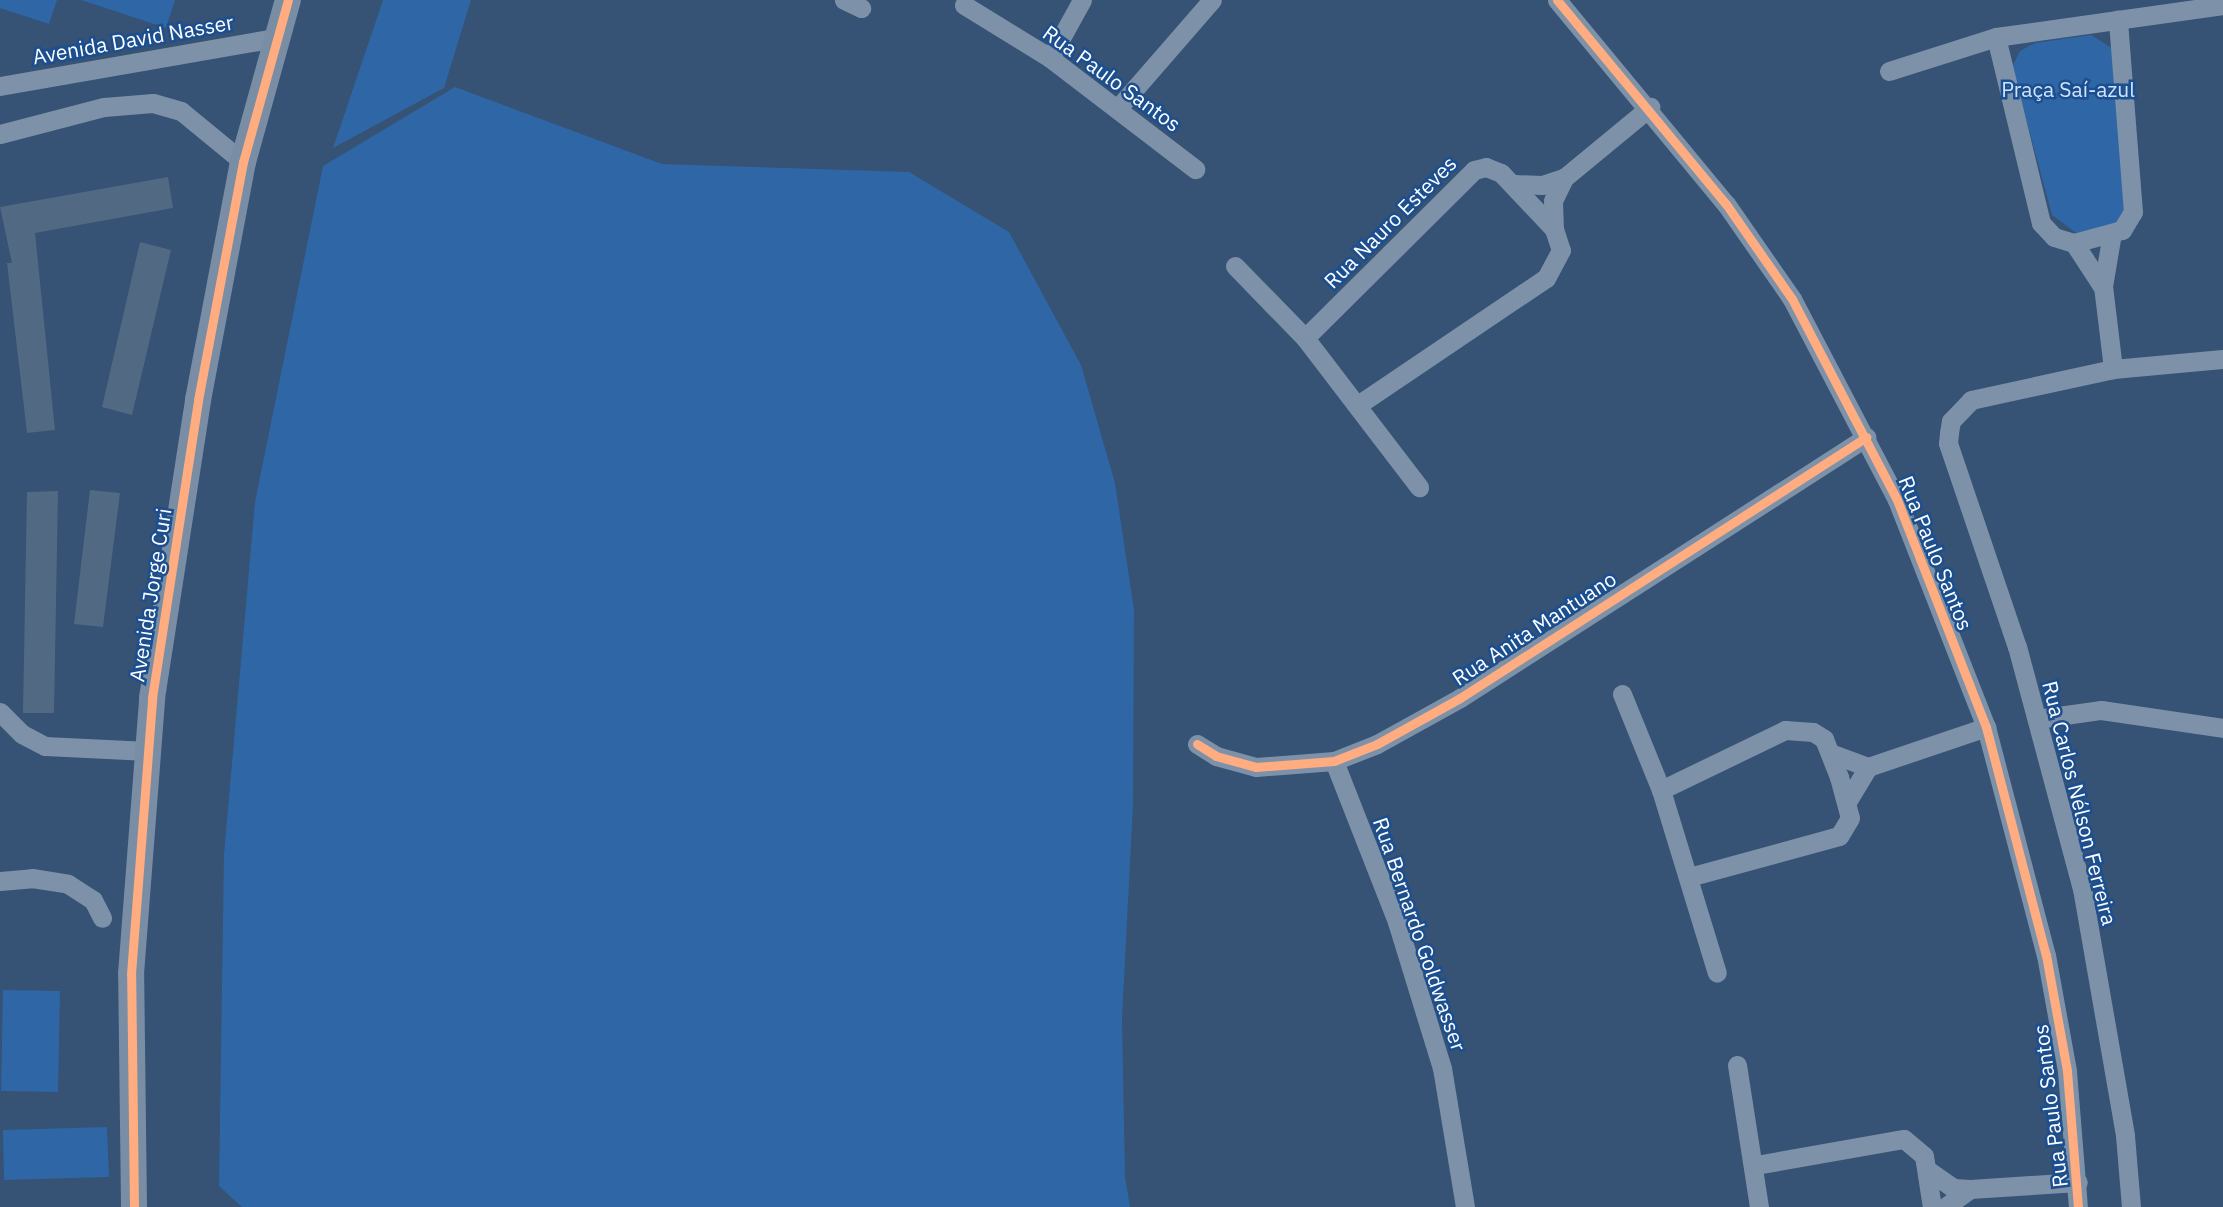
<!DOCTYPE html>
<html>
<head>
<meta charset="utf-8">
<style>
  body { margin:0 }
  #map { position:relative; width:2223px; height:1207px; overflow:hidden; background:#365274; font-family:"IBM Plex Sans",sans-serif }
  div>[style] { position:absolute }
  .green>* { inset:0; background:#2f66a5 }
  .building>* { inset:0; background:#526984 }
  .street>* { height:19px; margin:-9.5px; padding:0 9.5px; transform-origin:9.5px; border-radius:9.5px; background:#7d92a8 }
  .secondary>* { height:26px; margin:-13px; padding:0 13px; transform-origin:13px; border-radius:13px; background:#798da4 }
  .cycleway>* { height:9px; margin:-4.5px; padding:0 4.5px; transform-origin:4.5px; border-radius:4.5px; background:#ffac80 }
  span { translate:-50% -50%; white-space:nowrap; text-align:center; line-height:1.15; -webkit-text-stroke:5px #1b4f8f; paint-order:stroke }
  .street-label { font-size:21px; color:#fff }
  .park-label { font-size:21px; color:#cfe3fa }
</style>
</head>
<body>
<div id="map">
  <div class="green">
    <div style="clip-path:polygon(0 0,57px 0,49px 24px,0 8px)"></div>
    <div style="clip-path:polygon(81px 0,175px 0,166px 28px)"></div>
    <div style="clip-path:polygon(383px 0,471px 0,444px 88px,333px 148px)"></div>
    <div style="clip-path:polygon(2091px 35px,2115px 50px,2126px 206px,2116px 225px,2076px 233px,2052px 215px,2012px 67px,2020px 51px,2035px 43px)"></div>
    <div style="clip-path:polygon(455px 87px,662px 164px,909px 172px,1009px 232px,1081px 365px,1115px 483px,1134px 610px,1133px 805px,1122px 1018px,1125px 1177px,1130px 1207px,242px 1207px,219px 1186px,224px 854px,255px 502px,323px 166px)"></div>
    <div style="clip-path:polygon(3px 990px,60px 991px,58px 1092px,1px 1091px)"></div>
    <div style="clip-path:polygon(107px 1127px,109px 1177px,4px 1180px,3px 1130px)"></div>
  </div>
  <div class="building">
    <div style="clip-path:polygon(168px 177px,173px 208px,35px 233px,55px 430px,27px 433px,7px 263px,12px 263px,0 207px)"></div>
    <div style="clip-path:polygon(140px 242px,171px 250px,132px 415px,102px 407px)"></div>
    <div style="clip-path:polygon(90px 490px,120px 493px,103px 627px,74px 624px)"></div>
    <div style="clip-path:polygon(58px 491px,54px 713px,23px 713px,27px 492px)"></div>
  </div>
  <div class="street">
    <div style="left:844px;top:0;width:19px;rotate:25deg"></div>
    <div style="left:1557px;top:0;width:265px;rotate:50.4deg"></div>
    <div style="left:1726px;top:204px;width:116px;rotate:55.2deg"></div>
    <div style="left:1792px;top:299px;width:227px;rotate:62.4deg"></div>
    <div style="left:1897px;top:500px;width:244px;rotate:68.6deg"></div>
    <div style="left:1986px;top:727px;width:236px;rotate:75.3deg"></div>
    <div style="left:2046px;top:955px;width:118px;rotate:79.7deg"></div>
    <div style="left:2067px;top:1071px;width:136px;rotate:85.4deg"></div>
    <div style="left:964px;top:5px;width:101px;rotate:31.6deg"></div>
    <div style="left:1050px;top:58px;width:183px;rotate:37.4deg"></div>
    <div style="left:1996px;top:37px;width:191px;rotate:76.4deg"></div>
    <div style="left:2041px;top:223px;width:19px;rotate:47deg"></div>
    <div style="left:2054px;top:237px;width:21px;rotate:17deg"></div>
    <div style="left:2074px;top:243px;width:50px;rotate:-15.2deg"></div>
    <div style="left:2122px;top:230px;width:21px;rotate:-59deg"></div>
    <div style="left:2133px;top:212px;width:193px;rotate:-94.5deg"></div>
    <div style="left:1050px;top:58px;width:66px;rotate:-61.1deg"></div>
    <div style="left:1889px;top:71px;width:112px;rotate:-17.6deg"></div>
    <div style="left:1996px;top:37px;width:229px;rotate:-8deg"></div>
    <div style="left:0;top:86px;width:279px;rotate:-9.9deg"></div>
    <div style="left:1118px;top:108px;width:143px;rotate:-49deg"></div>
    <div style="left:0;top:134px;width:107px;rotate:-14.6deg"></div>
    <div style="left:104px;top:107px;width:49px;rotate:-4.7deg"></div>
    <div style="left:153px;top:103px;width:29px;rotate:16deg"></div>
    <div style="left:181px;top:111px;width:80px;rotate:39.4deg"></div>
    <div style="left:1564px;top:178px;width:112px;rotate:-39.5deg"></div>
    <div style="left:1514px;top:184px;width:28px;rotate:2deg"></div>
    <div style="left:1542px;top:185px;width:23px;rotate:-18deg"></div>
    <div style="left:1564px;top:178px;width:25px;rotate:116deg"></div>
    <div style="left:1553px;top:201px;width:28px;rotate:88deg"></div>
    <div style="left:2112px;top:233px;width:54px;rotate:99.6deg"></div>
    <div style="left:2103px;top:286px;width:84px;rotate:83.1deg"></div>
    <div style="left:2074px;top:243px;width:51px;rotate:56.9deg"></div>
    <div style="left:1235px;top:266px;width:100px;rotate:45.8deg"></div>
    <div style="left:1305px;top:338px;width:188px;rotate:52.6deg"></div>
    <div style="left:1305px;top:338px;width:238px;rotate:-44.8deg"></div>
    <div style="left:1474px;top:170px;width:12px;rotate:-14deg"></div>
    <div style="left:1486px;top:167px;width:16px;rotate:22deg"></div>
    <div style="left:1501px;top:173px;width:77px;rotate:46.6deg"></div>
    <div style="left:1554px;top:229px;width:22px;rotate:72deg"></div>
    <div style="left:1561px;top:250px;width:32px;rotate:118deg"></div>
    <div style="left:1546px;top:278px;width:225px;rotate:146deg"></div>
    <div style="left:1622px;top:694px;width:104px;rotate:67.9deg"></div>
    <div style="left:1661px;top:790px;width:191px;rotate:73deg"></div>
    <div style="left:0;top:712px;width:31px;rotate:45deg"></div>
    <div style="left:22px;top:734px;width:26px;rotate:28deg"></div>
    <div style="left:45px;top:746px;width:103px;rotate:2.8deg"></div>
    <div style="left:2037px;top:719px;width:65px;rotate:-8deg"></div>
    <div style="left:2101px;top:710px;width:123px;rotate:8.4deg"></div>
    <div style="left:1197px;top:744px;width:22px;rotate:32deg"></div>
    <div style="left:1216px;top:756px;width:41px;rotate:15.4deg"></div>
    <div style="left:1256px;top:767px;width:78px;rotate:-4.4deg"></div>
    <div style="left:1334px;top:761px;width:46px;rotate:-21.6deg"></div>
    <div style="left:1377px;top:744px;width:95px;rotate:-29deg"></div>
    <div style="left:1460px;top:698px;width:483px;rotate:-32.7deg"></div>
    <div style="left:1830px;top:753px;width:40px;rotate:20.2deg"></div>
    <div style="left:1868px;top:767px;width:41px;rotate:121deg"></div>
    <div style="left:1334px;top:761px;width:173px;rotate:68.6deg"></div>
    <div style="left:1397px;top:922px;width:153px;rotate:72.9deg"></div>
    <div style="left:1442px;top:1068px;width:141px;rotate:80.6deg"></div>
    <div style="left:1868px;top:767px;width:125px;rotate:-18.7deg"></div>
    <div style="left:1661px;top:790px;width:138px;rotate:-25.8deg"></div>
    <div style="left:1785px;top:730px;width:28px;rotate:4deg"></div>
    <div style="left:1813px;top:732px;width:13px;rotate:32deg"></div>
    <div style="left:1824px;top:739px;width:41px;rotate:68.5deg"></div>
    <div style="left:1839px;top:777px;width:42px;rotate:75deg"></div>
    <div style="left:1850px;top:818px;width:21px;rotate:121deg"></div>
    <div style="left:1839px;top:836px;width:156px;rotate:164.7deg"></div>
    <div style="left:0;top:881px;width:32px;rotate:-5deg"></div>
    <div style="left:32px;top:878px;width:36px;rotate:9deg"></div>
    <div style="left:68px;top:884px;width:30px;rotate:33deg"></div>
    <div style="left:93px;top:900px;width:20px;rotate:63deg"></div>
    <div style="left:1737px;top:1065px;width:144px;rotate:81.2deg"></div>
    <div style="left:1756px;top:1165px;width:150px;rotate:-10deg"></div>
    <div style="left:1904px;top:1139px;width:26px;rotate:40deg"></div>
    <div style="left:1924px;top:1156px;width:52px;rotate:81.1deg"></div>
    <div style="left:1929px;top:1171px;width:29px;rotate:35deg"></div>
    <div style="left:1953px;top:1188px;width:17px;rotate:3deg"></div>
    <div style="left:1970px;top:1189px;width:31px;rotate:144deg"></div>
    <div style="left:1970px;top:1189px;width:108px;rotate:-3.7deg"></div>
    <div style="left:2131px;top:1207px;width:72px;rotate:-94.8deg"></div>
    <div style="left:2125px;top:1135px;width:250px;rotate:-99.9deg"></div>
    <div style="left:2082px;top:889px;width:251px;rotate:-105deg"></div>
    <div style="left:2017px;top:647px;width:215px;rotate:-108.7deg"></div>
    <div style="left:1948px;top:443px;width:10px;rotate:-84deg"></div>
    <div style="left:1949px;top:433px;width:12px;rotate:-81deg"></div>
    <div style="left:1951px;top:421px;width:29px;rotate:-46deg"></div>
    <div style="left:1971px;top:400px;width:145px;rotate:-12.3deg"></div>
    <div style="left:2113px;top:369px;width:110px;rotate:-5.2deg"></div>
  </div>
  <div class="secondary">
    <div style="left:134px;top:1207px;width:233px;rotate:-90.7deg"></div>
    <div style="left:131px;top:974px;width:277px;rotate:-85.6deg"></div>
    <div style="left:152px;top:698px;width:302px;rotate:-81.2deg"></div>
    <div style="left:198px;top:400px;width:242px;rotate:-79.3deg"></div>
    <div style="left:243px;top:162px;width:168px;rotate:-74.5deg"></div>
  </div>
  <div class="cycleway">
    <div style="left:1557px;top:0;width:265px;rotate:50.4deg"></div>
    <div style="left:1726px;top:204px;width:116px;rotate:55.2deg"></div>
    <div style="left:1792px;top:299px;width:227px;rotate:62.4deg"></div>
    <div style="left:1897px;top:500px;width:244px;rotate:68.6deg"></div>
    <div style="left:1986px;top:727px;width:236px;rotate:75.3deg"></div>
    <div style="left:2046px;top:955px;width:118px;rotate:79.7deg"></div>
    <div style="left:2067px;top:1071px;width:136px;rotate:85.4deg"></div>
    <div style="left:1197px;top:744px;width:22px;rotate:32deg"></div>
    <div style="left:1216px;top:756px;width:41px;rotate:15.4deg"></div>
    <div style="left:1256px;top:767px;width:78px;rotate:-4.4deg"></div>
    <div style="left:1334px;top:761px;width:46px;rotate:-21.6deg"></div>
    <div style="left:1377px;top:744px;width:95px;rotate:-29deg"></div>
    <div style="left:1460px;top:698px;width:483px;rotate:-32.7deg"></div>
    <div style="left:134px;top:1207px;width:233px;rotate:-90.7deg"></div>
    <div style="left:131px;top:974px;width:277px;rotate:-85.6deg"></div>
    <div style="left:152px;top:698px;width:302px;rotate:-81.2deg"></div>
    <div style="left:198px;top:400px;width:242px;rotate:-79.3deg"></div>
    <div style="left:243px;top:162px;width:168px;rotate:-74.5deg"></div>
  </div>
  <div class="street-label">
    <span style="left:133px;top:39px;rotate:-10deg">Avenida David Nasser</span>
    <span style="left:1112px;top:78px;rotate:36deg">Rua Paulo Santos</span>
    <span style="left:1390px;top:222px;rotate:-45deg">Rua Nauro Esteves</span>
    <span style="left:1936px;top:553px;rotate:68deg">Rua Paulo Santos</span>
    <span style="left:150px;top:595px;rotate:-81deg">Avenida Jorge Curi</span>
    <span style="left:1534px;top:628px;rotate:-33deg">Rua Anita Mantuano</span>
    <span style="left:2080px;top:803px;rotate:76deg">Rua Carlos Nélson Ferreira</span>
    <span style="left:1420px;top:934px;rotate:71deg">Rua Bernardo Goldwasser</span>
    <span style="left:2050px;top:1106px;rotate:-97deg">Rua Paulo Santos</span>
  </div>
  <div class="park-label">
    <span style="left:2068px;top:89px">Praça Saí-azul</span>
  </div>
</div>
</body>
</html>
